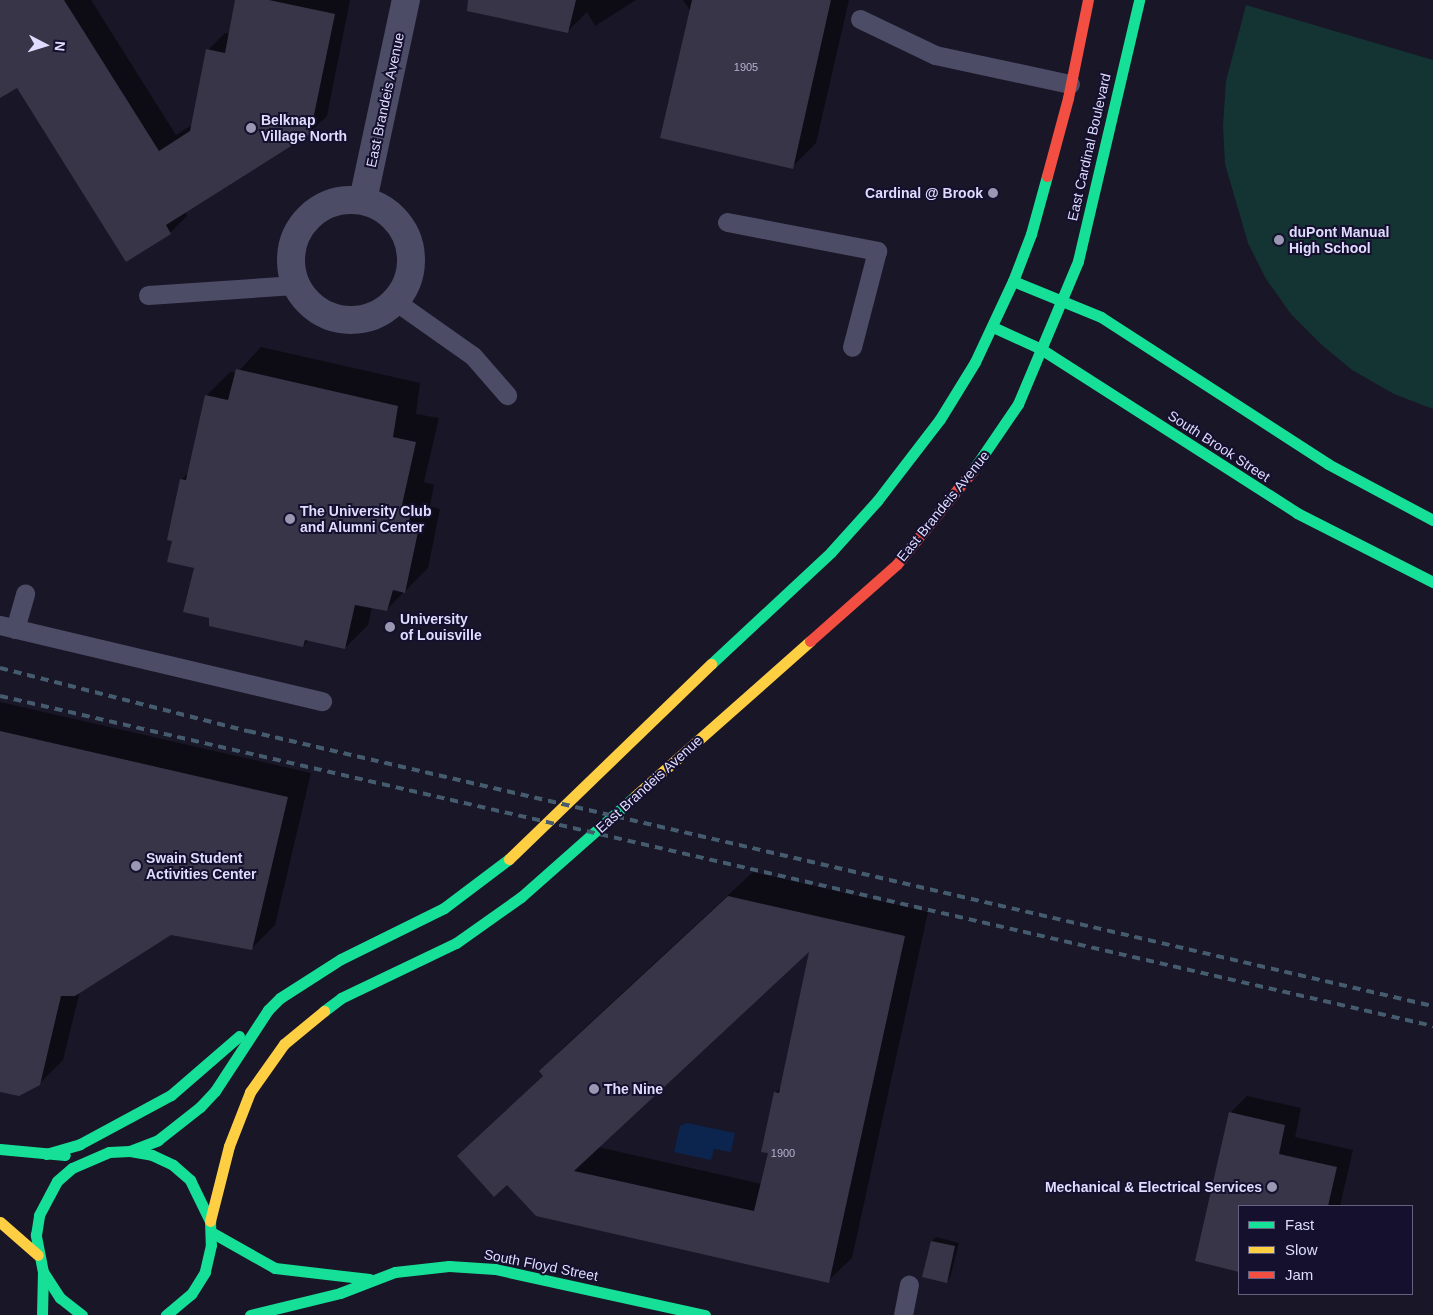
<!DOCTYPE html>
<html>
<head>
<meta charset="utf-8">
<style>
  body { margin:0 }
  #map { position:relative; width:1433px; height:1315px; overflow:hidden; background:#191627; font-family:Arial,sans-serif }
  div>[style] { position:absolute }
  .green>* { inset:0; background:#143333 }
  .water>* { inset:0; background:#0b254e }
  .shadow>* { inset:0; background:#0007 }
  .building>* { inset:0; background:#383548 }
  .lane>* { height:19px; margin:-9.5px; padding:0 9.5px; transform-origin:9.5px; border-radius:9.5px; background:#4c4c67 }
  .street>* { height:28px; margin:-14px; padding:0 14px; transform-origin:14px; border-radius:14px; background:#4c4c67 }
  .street>.ring { margin:-14px; padding:0; box-sizing:content-box; background:none; border:28px solid #4c4c67; border-radius:50% }
  .fast>* { height:11px; margin:-5.5px; padding:0 5.5px; transform-origin:5.5px; border-radius:5.5px; background:#16e098 }
  .slow>* { height:11px; margin:-5.5px; padding:0 5.5px; transform-origin:5.5px; border-radius:5.5px; background:#ffcf43 }
  .jam>* { height:11px; margin:-5.5px; padding:0 5.5px; transform-origin:5.5px; border-radius:5.5px; background:#f24e42 }
  .rail>* { height:4px; margin-top:-2px; transform-origin:0; background:repeating-linear-gradient(90deg,#455c6f 0 8px,transparent 0 14px) }
  .dots>* { width:14px; height:14px; translate:-50% -50%; box-sizing:border-box; border:2px solid #14102d; border-radius:50% }
  span { translate:-50% -50%; white-space:nowrap; text-align:center; line-height:1.15; -webkit-text-stroke:4px #14102d; paint-order:stroke }
  .number-label { font-size:11px; color:#b5b2d1 }
  .number-label span { -webkit-text-stroke-width:0 }
  .street-label { font-size:14px; color:#dfdcff }
  .poi-label { font-size:14px; color:#dfdcff; font-weight:700 }
  .left { translate:0 -50%; text-align:left }
  .right { translate:-100% -50%; text-align:right }
  .legend { position:absolute; left:1238px; top:1205px; width:175px; height:90px; box-sizing:border-box; background:#14102d; border:1px solid #656281; margin:0; padding:6px 9px; list-style:none; font-size:15px; color:#dfdcff }
  .legend li { display:flex; align-items:center; gap:10px; height:25px }
  .legend b { width:25px; border:1px solid #656281 }
  .north { position:absolute; left:20px; top:20px; width:50px; height:50px; -webkit-text-stroke:4px #14102d; paint-order:stroke; rotate:95deg; font-size:14px; font-weight:700; line-height:20px; text-align:center; color:#dfdcff }
  .north::after { content:''; display:block; margin:auto; width:18px; height:22px; background:#dfdcff; clip-path:polygon(50% 0,100% 100%,50% 72%,0 100%) }
</style>
</head>
<body>
<div id="map">
  <div class="green">
    <div style="clip-path:polygon(1246px 5px,1433px 60px,1433px 409px,1394px 394px,1352px 370px,1322px 345px,1291px 314px,1266px 279px,1248px 243px,1225px 164px,1223px 126px,1226px 81px)"></div>
  </div>
  <div class="water">
    <div style="clip-path:polygon(687px 1123px,735px 1133px,731px 1152px,714px 1149px,711px 1160px,674px 1152px,680px 1126px)"></div>
  </div>
  <div class="shadow">
    <div style="clip-path:polygon(0 0,91px 0,176px 135px,192px 125px,208px 50px,225px 33px,230px 34px,237px 0,350px 0,327px 116px,309px 133px,185px 212px,187px 216px,170px 233px,18px 86px,0 97px)"></div>
    <div style="clip-path:polygon(472px 0,636px 0,595px 26px,587px 12px,567px 32px)"></div>
    <div style="clip-path:polygon(683px 0,849px 0,816px 143px,792px 167px)"></div>
    <div style="clip-path:polygon(261px 347px,420px 383px,416px 414px,439px 418px,424px 482px,434px 485px,430px 506px,440px 509px,428px 568px,387px 609px,372px 607px,368px 625px,345px 648px,309px 640px,303px 646px,211px 617px,196px 567px,173px 540px,181px 480px,190px 471px,207px 395px,230px 372px,237px 373px)"></div>
    <div style="clip-path:polygon(0 702px,311px 773px,275px 925px,251px 949px,171px 934px,80px 991px,63px 1060px,39px 1084px,0 1091px)"></div>
    <div style="clip-path:polygon(evenodd,753px 872px,928px 912px,852px 1258px,828px 1281px,507px 1183px,458px 1156px,544px 1075px,540px 1071px,564px 1047px,753px 872px,811px 948px,781px 1087px,775px 1093px,769px 1152px,762px 1184px,598px 1147px,811px 948px)"></div>
    <div style="clip-path:polygon(1247px 1096px,1301px 1108px,1295px 1137px,1353px 1150px,1340px 1206px,1239px 1206px,1239px 1271px,1196px 1261px,1230px 1113px)"></div>
    <div style="clip-path:polygon(936px 1237px,959px 1243px,950px 1278px,946px 1282px,923px 1276px,932px 1241px)"></div>
  </div>
  <div class="building">
    <div style="clip-path:polygon(0 0,64px 0,159px 151px,190px 131px,206px 49px,225px 53px,235px 0,269px 0,335px 14px,310px 134px,166px 225px,171px 234px,126px 262px,17px 88px,0 98px)"></div>
    <div style="clip-path:polygon(468px 0,576px 0,568px 33px,467px 11px)"></div>
    <div style="clip-path:polygon(692px 0,831px 0,793px 169px,660px 138px)"></div>
    <div style="clip-path:polygon(236px 369px,398px 406px,393px 437px,416px 442px,402px 505px,412px 509px,407px 529px,418px 532px,405px 593px,393px 590px,387px 611px,355px 605px,345px 649px,305px 640px,303px 647px,209px 626px,209px 618px,183px 612px,194px 568px,167px 562px,172px 541px,167px 540px,180px 479px,186px 480px,205px 395px,228px 400px)"></div>
    <div style="clip-path:polygon(0 731px,288px 797px,252px 950px,171px 935px,75px 996px,61px 996px,40px 1085px,19px 1096px,0 1092px)"></div>
    <div style="clip-path:polygon(evenodd,728px 896px,905px 936px,829px 1283px,536px 1216px,507px 1185px,494px 1197px,457px 1156px,543px 1076px,539px 1071px,728px 896px,809px 952px,779px 1093px,774px 1092px,761px 1152px,768px 1153px,754px 1211px,574px 1171px,809px 952px)"></div>
    <div style="clip-path:polygon(1229px 1112px,1285px 1125px,1279px 1154px,1337px 1167px,1328px 1206px,1239px 1206px,1239px 1272px,1195px 1261px)"></div>
    <div style="clip-path:polygon(931px 1241px,955px 1246px,947px 1283px,922px 1277px)"></div>
  </div>
  <div class="lane">
    <div style="left:860px;top:19px;width:83px;rotate:25.6deg"></div>
    <div style="left:935px;top:55px;width:138px;rotate:12.1deg"></div>
    <div style="left:727px;top:222px;width:153px;rotate:10.9deg"></div>
    <div style="left:877px;top:251px;width:99px;rotate:104.6deg"></div>
    <div style="left:148px;top:295px;width:147px;rotate:-3.9deg"></div>
    <div style="left:395px;top:301px;width:95px;rotate:35.2deg"></div>
    <div style="left:473px;top:356px;width:52px;rotate:48.9deg"></div>
    <div style="left:0;top:625px;width:331px;rotate:13.3deg"></div>
    <div style="left:15px;top:629px;width:37px;rotate:-74deg"></div>
    <div style="left:903px;top:1315px;width:31px;rotate:-79deg"></div>
  </div>
  <div class="street">
    <div class="ring" style="left:291px;top:200px;width:92px;height:92px"></div>
    <div style="left:363px;top:200px;width:205px;rotate:-77.9deg"></div>
  </div>
  <div class="fast">
    <div style="left:1013px;top:281px;width:95px;rotate:22.2deg"></div>
    <div style="left:1101px;top:317px;width:270px;rotate:32.9deg"></div>
    <div style="left:1328px;top:464px;width:119px;rotate:28.1deg"></div>
    <div style="left:993px;top:327px;width:53px;rotate:24.6deg"></div>
    <div style="left:1041px;top:349px;width:304px;rotate:32.6deg"></div>
    <div style="left:1297px;top:513px;width:153px;rotate:26.9deg"></div>
    <div style="left:973px;top:470px;width:80px;rotate:-55.7deg"></div>
    <div style="left:1018px;top:404px;width:155px;rotate:-67.2deg"></div>
    <div style="left:1078px;top:261px;width:268px;rotate:-76.8deg"></div>
    <div style="left:711px;top:664px;width:164px;rotate:-43deg"></div>
    <div style="left:831px;top:552px;width:69px;rotate:-48deg"></div>
    <div style="left:877px;top:501px;width:103px;rotate:-52.5deg"></div>
    <div style="left:940px;top:419px;width:67px;rotate:-58.4deg"></div>
    <div style="left:975px;top:362px;width:89px;rotate:-64.9deg"></div>
    <div style="left:1013px;top:281px;width:50px;rotate:-69deg"></div>
    <div style="left:1031px;top:234px;width:60px;rotate:-74.6deg"></div>
    <div style="left:324px;top:1011px;width:21px;rotate:-37deg"></div>
    <div style="left:341px;top:998px;width:127px;rotate:-25.6deg"></div>
    <div style="left:456px;top:943px;width:80px;rotate:-35.3deg"></div>
    <div style="left:521px;top:897px;width:152px;rotate:-41.5deg"></div>
    <div style="left:0;top:1149px;width:65px;rotate:5.3deg"></div>
    <div style="left:130px;top:1151px;width:30px;rotate:-21deg"></div>
    <div style="left:158px;top:1140px;width:53px;rotate:-38.2deg"></div>
    <div style="left:200px;top:1107px;width:22px;rotate:-47deg"></div>
    <div style="left:215px;top:1091px;width:97px;rotate:-56.8deg"></div>
    <div style="left:268px;top:1010px;width:17px;rotate:-45deg"></div>
    <div style="left:280px;top:998px;width:72px;rotate:-32.6deg"></div>
    <div style="left:341px;top:959px;width:115px;rotate:-26.3deg"></div>
    <div style="left:444px;top:908px;width:81px;rotate:-37deg"></div>
    <div style="left:46px;top:1154px;width:35px;rotate:-16deg"></div>
    <div style="left:80px;top:1144px;width:103px;rotate:-28.3deg"></div>
    <div style="left:171px;top:1095px;width:90px;rotate:-40.9deg"></div>
    <div style="left:211px;top:1232px;width:73px;rotate:29.4deg"></div>
    <div style="left:275px;top:1268px;width:95px;rotate:6.7deg"></div>
    <div style="left:42px;top:1315px;width:43px;rotate:-88.7deg"></div>
    <div style="left:82px;top:1315px;width:28px;rotate:-142deg"></div>
    <div style="left:60px;top:1298px;width:31px;rotate:-123deg"></div>
    <div style="left:43px;top:1272px;width:38px;rotate:-101deg"></div>
    <div style="left:36px;top:1235px;width:20px;rotate:-81deg"></div>
    <div style="left:39px;top:1215px;width:38px;rotate:-62deg"></div>
    <div style="left:57px;top:1181px;width:20px;rotate:-41deg"></div>
    <div style="left:72px;top:1168px;width:40px;rotate:-23.4deg"></div>
    <div style="left:109px;top:1152px;width:21px;rotate:-3deg"></div>
    <div style="left:130px;top:1151px;width:22px;rotate:10deg"></div>
    <div style="left:152px;top:1155px;width:23px;rotate:25deg"></div>
    <div style="left:173px;top:1165px;width:23px;rotate:41deg"></div>
    <div style="left:190px;top:1180px;width:46px;rotate:64deg"></div>
    <div style="left:210px;top:1221px;width:24px;rotate:88deg"></div>
    <div style="left:211px;top:1245px;width:28px;rotate:103deg"></div>
    <div style="left:205px;top:1272px;width:26px;rotate:122deg"></div>
    <div style="left:191px;top:1294px;width:33px;rotate:140deg"></div>
    <div style="left:250px;top:1315px;width:93px;rotate:-13.7deg"></div>
    <div style="left:340px;top:1293px;width:59px;rotate:-20.9deg"></div>
    <div style="left:395px;top:1272px;width:54px;rotate:-6.3deg"></div>
    <div style="left:449px;top:1266px;width:46px;rotate:3.7deg"></div>
    <div style="left:495px;top:1269px;width:215px;rotate:12.4deg"></div>
  </div>
  <div class="slow">
    <div style="left:635px;top:796px;width:234px;rotate:-41.5deg"></div>
    <div style="left:509px;top:859px;width:281px;rotate:-44deg"></div>
    <div style="left:210px;top:1221px;width:77px;rotate:-75.8deg"></div>
    <div style="left:229px;top:1146px;width:58px;rotate:-68.7deg"></div>
    <div style="left:250px;top:1092px;width:59px;rotate:-54.7deg"></div>
    <div style="left:284px;top:1044px;width:52px;rotate:-39.5deg"></div>
    <div style="left:0;top:1222px;width:50px;rotate:41deg"></div>
  </div>
  <div class="jam">
    <div style="left:1047px;top:176px;width:81px;rotate:-74.9deg"></div>
    <div style="left:1068px;top:98px;width:100px;rotate:-78.5deg"></div>
    <div style="left:810px;top:641px;width:116px;rotate:-41.5deg"></div>
    <div style="left:897px;top:564px;width:121px;rotate:-51deg"></div>
  </div>
  <div class="rail">
    <div style="left:0;top:668px;width:256px;rotate:14.3deg"></div>
    <div style="left:248px;top:731px;width:1216px;rotate:13.07deg"></div>
    <div style="left:0;top:696px;width:1471px;rotate:12.97deg"></div>
  </div>
  <div class="dots">
    <div style="left:251px;top:128px;background:#9a97b3"></div>
    <div style="left:993px;top:193px;background:#9a97b3"></div>
    <div style="left:1279px;top:240px;background:#9a97b3"></div>
    <div style="left:290px;top:519px;background:#9a97b3"></div>
    <div style="left:390px;top:627px;background:#9a97b3"></div>
    <div style="left:136px;top:866px;background:#9a97b3"></div>
    <div style="left:594px;top:1089px;background:#9a97b3"></div>
    <div style="left:1272px;top:1187px;background:#9a97b3"></div>
  </div>
  <div class="number-label">
    <span style="left:746px;top:67px">1905</span>
    <span style="left:783px;top:1153px">1900</span>
  </div>
  <div class="street-label">
    <span style="left:385px;top:100px;rotate:-78deg">East Brandeis Avenue</span>
    <span style="left:1089px;top:147px;rotate:-77deg">East Cardinal Boulevard</span>
    <span style="left:1219px;top:446px;rotate:33deg">South Brook Street</span>
    <span style="left:943px;top:506px;rotate:-51deg">East Brandeis Avenue</span>
    <span style="left:649px;top:784px;rotate:-42deg">East Brandeis Avenue</span>
    <span style="left:541px;top:1265px;rotate:11deg">South Floyd Street</span>
  </div>
  <div class="poi-label">
    <span class="left" style="left:261px;top:128px">Belknap<br>Village North</span>
    <span class="right" style="left:983px;top:193px">Cardinal @ Brook</span>
    <span class="left" style="left:1289px;top:240px">duPont Manual<br>High School</span>
    <span class="left" style="left:300px;top:519px">The University Club<br>and Alumni Center</span>
    <span class="left" style="left:400px;top:627px">University<br>of Louisville</span>
    <span class="left" style="left:146px;top:866px">Swain Student<br>Activities Center</span>
    <span class="left" style="left:604px;top:1089px">The Nine</span>
    <span class="right" style="left:1262px;top:1187px">Mechanical &amp; Electrical Services</span>
  </div>
  <ul class="legend">
  <li><b style="height:6px;background:#16e098"></b>Fast</li>
  <li><b style="height:6px;background:#ffcf43"></b>Slow</li>
  <li><b style="height:6px;background:#f24e42"></b>Jam</li>
  </ul>
  <div class="north">N</div>
</div>
</body>
</html>
